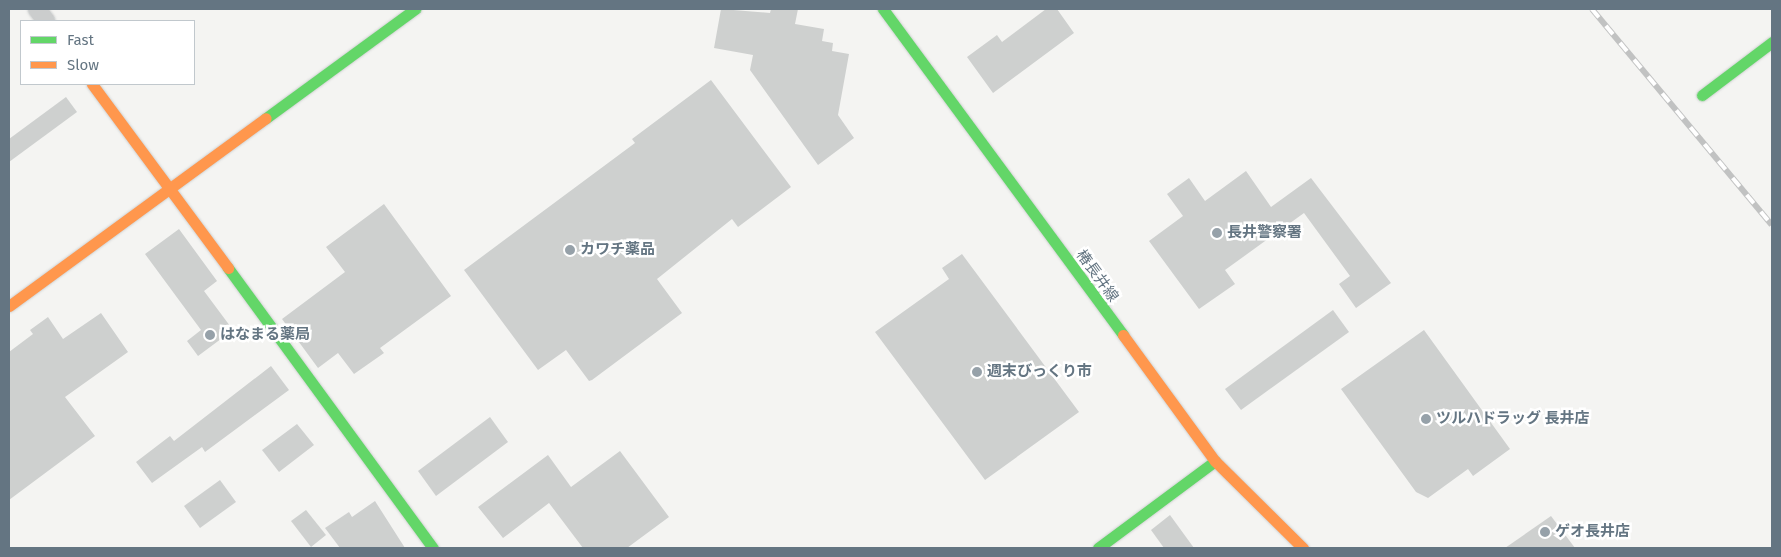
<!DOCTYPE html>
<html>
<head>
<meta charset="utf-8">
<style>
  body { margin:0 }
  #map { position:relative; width:1781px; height:557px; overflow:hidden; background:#f4f4f2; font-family:"Fira Sans","Noto Sans JP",sans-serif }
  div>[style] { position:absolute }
  .building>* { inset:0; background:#ced0cf }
  .roads { filter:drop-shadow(0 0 1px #d0d2d2) drop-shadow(0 0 1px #d0d2d2) }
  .street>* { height:18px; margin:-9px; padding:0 9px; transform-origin:9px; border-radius:9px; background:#cbcdcd }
  .fast>* { height:11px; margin:-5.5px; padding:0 5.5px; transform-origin:5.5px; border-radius:5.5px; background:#63d668 }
  .slow>* { height:11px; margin:-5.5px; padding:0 5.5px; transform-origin:5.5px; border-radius:5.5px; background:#ff974d }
  .rail>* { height:5.5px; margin-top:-2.75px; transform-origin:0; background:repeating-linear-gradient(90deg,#fff 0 11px,#c1c2c2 0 22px); box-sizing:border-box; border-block:1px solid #c1c2c2 }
  .dots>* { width:14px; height:14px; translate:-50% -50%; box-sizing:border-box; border:2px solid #fff; border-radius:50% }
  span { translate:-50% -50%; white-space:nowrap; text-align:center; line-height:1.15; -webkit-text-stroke:5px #fff; paint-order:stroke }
  .poi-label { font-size:15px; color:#647582; font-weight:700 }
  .left { translate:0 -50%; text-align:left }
  .street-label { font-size:15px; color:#647582 }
  .frame { position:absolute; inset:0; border:10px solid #647582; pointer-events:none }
  .legend { position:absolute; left:20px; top:20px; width:175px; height:65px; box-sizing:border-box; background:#fff; border:1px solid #c1c8cd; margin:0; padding:6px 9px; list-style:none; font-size:15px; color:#647582 }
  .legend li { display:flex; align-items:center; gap:10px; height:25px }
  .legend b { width:25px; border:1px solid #c1c8cd }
</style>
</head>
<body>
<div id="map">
  <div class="building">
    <div style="clip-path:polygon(721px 9px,770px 13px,771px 9px,798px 9px,795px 24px,824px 29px,822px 41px,833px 43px,832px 51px,849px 54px,838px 115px,854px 138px,818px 165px,750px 70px,753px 55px,714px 48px)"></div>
    <div style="clip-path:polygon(1046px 9px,1057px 9px,1074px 33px,993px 93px,967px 57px,997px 35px,1002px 42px)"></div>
    <div style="clip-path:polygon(711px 80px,791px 187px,738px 227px,732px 219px,657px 279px,682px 313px,592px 380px,589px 381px,566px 350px,538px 370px,464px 270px,635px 143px,632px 139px)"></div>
    <div style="clip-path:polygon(66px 97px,77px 112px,9px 162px,9px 139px)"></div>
    <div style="clip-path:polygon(1246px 171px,1271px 207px,1311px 178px,1391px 283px,1356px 308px,1339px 284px,1350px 276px,1304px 213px,1225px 270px,1235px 284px,1199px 309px,1149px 241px,1183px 216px,1167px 194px,1189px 178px,1205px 201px)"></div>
    <div style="clip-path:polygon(384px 204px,451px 296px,380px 348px,384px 353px,354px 374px,338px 353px,318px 368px,282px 319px,345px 272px,326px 247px)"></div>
    <div style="clip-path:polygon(179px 229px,217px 281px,204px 291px,233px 330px,198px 356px,187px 341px,201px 330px,145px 254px)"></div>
    <div style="clip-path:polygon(962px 254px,1079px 412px,985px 480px,875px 332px,949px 279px,942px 268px)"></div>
    <div style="clip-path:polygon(1333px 310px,1349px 332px,1241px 410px,1225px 389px)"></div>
    <div style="clip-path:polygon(101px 313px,128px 352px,65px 397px,95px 436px,9px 500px,9px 352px,33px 334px,30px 330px,48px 317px,63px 339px)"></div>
    <div style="clip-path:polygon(1424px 330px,1510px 449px,1473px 476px,1468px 469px,1428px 498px,1416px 492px,1341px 389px)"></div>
    <div style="clip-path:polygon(271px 366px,289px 390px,205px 452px,202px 447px,152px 483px,136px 462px,170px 436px,174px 441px)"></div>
    <div style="clip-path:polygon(490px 417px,508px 442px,436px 496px,418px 471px)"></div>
    <div style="clip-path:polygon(297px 424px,314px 445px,279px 472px,262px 450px)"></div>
    <div style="clip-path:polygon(620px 451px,669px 517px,627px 548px,583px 548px,549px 503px,503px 538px,478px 507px,548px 455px,571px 487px)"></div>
    <div style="clip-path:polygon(220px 480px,236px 502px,200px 528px,184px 506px)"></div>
    <div style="clip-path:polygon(375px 501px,405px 548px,340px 548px,325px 528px,349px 512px,352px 517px)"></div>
    <div style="clip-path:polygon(306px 510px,326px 535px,311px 547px,291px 521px)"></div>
    <div style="clip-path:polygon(1170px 515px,1194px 548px,1164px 548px,1151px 530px)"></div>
    <div style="clip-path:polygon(1551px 516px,1575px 548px,1505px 548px)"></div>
  </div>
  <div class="roads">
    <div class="street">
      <div style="left:37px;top:9px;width:15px;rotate:53deg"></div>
    </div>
    <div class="fast">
      <div style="left:883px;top:9px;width:405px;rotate:53.6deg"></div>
      <div style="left:1702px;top:95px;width:88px;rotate:-37.1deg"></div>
      <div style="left:266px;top:118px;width:185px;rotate:-36.2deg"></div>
      <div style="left:228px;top:268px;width:347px;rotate:53.8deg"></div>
      <div style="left:1098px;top:548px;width:146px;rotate:-36.6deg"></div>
    </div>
    <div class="slow">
      <div style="left:92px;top:84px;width:229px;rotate:53.5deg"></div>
      <div style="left:9px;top:306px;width:318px;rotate:-36.2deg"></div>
      <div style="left:1123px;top:335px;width:156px;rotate:53.9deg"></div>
      <div style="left:1215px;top:461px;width:124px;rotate:44.7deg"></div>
    </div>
  </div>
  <div class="rail">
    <div style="left:1592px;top:9px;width:281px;rotate:50.2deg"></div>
  </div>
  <div class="dots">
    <div style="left:1217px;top:233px;background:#96a1a9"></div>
    <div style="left:570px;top:250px;background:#96a1a9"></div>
    <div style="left:210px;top:335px;background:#96a1a9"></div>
    <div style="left:977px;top:372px;background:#96a1a9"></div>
    <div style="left:1426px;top:419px;background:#96a1a9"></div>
    <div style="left:1545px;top:532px;background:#96a1a9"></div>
  </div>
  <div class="poi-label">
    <span class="left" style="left:1227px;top:233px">長井警察署</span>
    <span class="left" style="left:580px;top:250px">カワチ薬品</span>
    <span class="left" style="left:220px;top:335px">はなまる薬局</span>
    <span class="left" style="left:987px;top:372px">週末びっくり市</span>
    <span class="left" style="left:1436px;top:419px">ツルハドラッグ 長井店</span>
    <span class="left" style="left:1555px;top:532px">ゲオ長井店</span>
  </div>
  <div class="street-label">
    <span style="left:1097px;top:276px;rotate:54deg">椿長井線</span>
  </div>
  <div class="frame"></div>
  <ul class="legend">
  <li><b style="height:6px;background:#63d668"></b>Fast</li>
  <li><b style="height:6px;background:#ff974d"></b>Slow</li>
  </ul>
</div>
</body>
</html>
